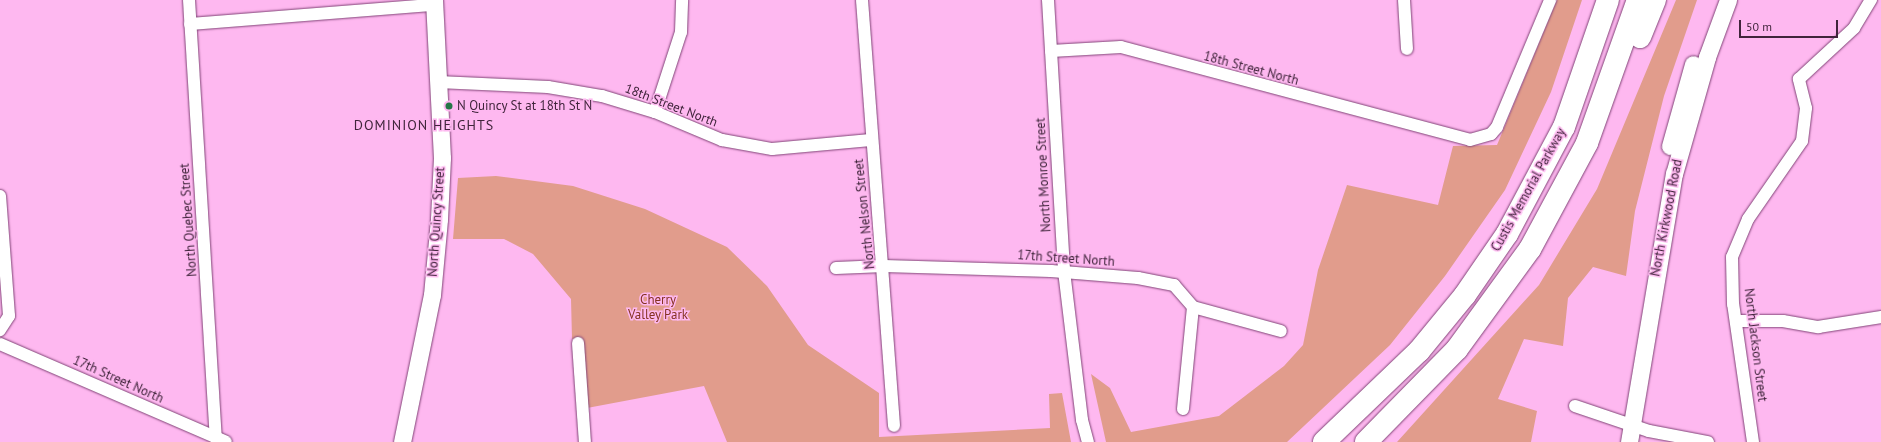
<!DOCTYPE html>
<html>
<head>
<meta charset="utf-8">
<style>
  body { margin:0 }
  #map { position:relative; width:1881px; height:442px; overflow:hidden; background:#feb8f0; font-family:"PT Sans",sans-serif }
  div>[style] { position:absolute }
  .green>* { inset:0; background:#e19c8c }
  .roads { filter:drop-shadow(0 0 1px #814477) drop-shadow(0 0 1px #814477) }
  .minor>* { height:12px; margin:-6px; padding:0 6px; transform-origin:6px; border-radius:6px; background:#fff }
  .secondary>* { height:17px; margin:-8.5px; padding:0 8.5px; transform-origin:8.5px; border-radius:8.5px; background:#fff }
  .motorway>* { height:22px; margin:-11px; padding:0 11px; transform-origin:11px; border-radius:11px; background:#fff }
  .dots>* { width:11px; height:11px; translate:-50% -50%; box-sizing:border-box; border:2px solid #feb8f0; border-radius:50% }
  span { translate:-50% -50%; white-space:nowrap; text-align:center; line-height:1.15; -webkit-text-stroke:3px #feb8f0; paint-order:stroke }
  .street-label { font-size:13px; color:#40243b }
  .poi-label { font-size:13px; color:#40243b }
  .left { translate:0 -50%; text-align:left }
  .park-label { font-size:13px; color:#853221 }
  .neighbourhood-label { font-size:14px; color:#40243b; letter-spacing:1px }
  .scale { position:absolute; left:1739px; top:20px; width:99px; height:18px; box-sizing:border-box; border:2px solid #40243b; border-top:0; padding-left:5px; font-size:12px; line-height:14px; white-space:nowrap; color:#40243b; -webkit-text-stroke:3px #feb8f0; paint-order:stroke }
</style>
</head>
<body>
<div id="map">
  <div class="green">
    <div style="clip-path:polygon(1557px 0,1582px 0,1551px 92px,1505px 190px,1445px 276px,1390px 345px,1287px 442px,1106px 442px,1091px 374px,1110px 388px,1131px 432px,1219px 416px,1284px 366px,1303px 345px,1318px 270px,1347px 185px,1438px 205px,1453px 146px,1497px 145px)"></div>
    <div style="clip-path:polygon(1676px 0,1697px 0,1664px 96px,1635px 211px,1626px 276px,1593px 267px,1568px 298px,1563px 346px,1524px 339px,1498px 399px,1537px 411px,1531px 442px,1397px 442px,1539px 285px,1597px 189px)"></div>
    <div style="clip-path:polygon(496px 176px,573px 186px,645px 209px,727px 247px,767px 286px,808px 345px,879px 393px,879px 437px,1050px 428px,1049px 394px,1062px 393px,1071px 442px,727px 442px,704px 386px,587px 408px,581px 340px,572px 339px,571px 299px,533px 254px,504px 239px,453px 239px,458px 178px)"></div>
  </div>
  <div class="roads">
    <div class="minor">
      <div style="left:189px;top:0;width:439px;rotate:86.5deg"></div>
      <div style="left:862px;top:0;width:427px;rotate:85.7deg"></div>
      <div style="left:1048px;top:0;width:271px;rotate:86.6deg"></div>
      <div style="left:1064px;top:271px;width:150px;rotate:83.1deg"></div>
      <div style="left:1082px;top:420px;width:23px;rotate:75deg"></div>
      <div style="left:1404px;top:0;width:49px;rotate:86.5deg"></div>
      <div style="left:190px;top:24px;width:245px;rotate:-4.5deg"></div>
      <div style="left:1051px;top:51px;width:70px;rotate:-3.3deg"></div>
      <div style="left:1121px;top:47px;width:361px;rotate:14.9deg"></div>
      <div style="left:1470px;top:140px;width:22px;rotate:-16deg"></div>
      <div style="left:1491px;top:134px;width:9px;rotate:-49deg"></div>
      <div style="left:1497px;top:127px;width:138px;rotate:-67.3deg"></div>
      <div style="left:438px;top:82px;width:110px;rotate:2.6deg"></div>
      <div style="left:548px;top:87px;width:55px;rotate:9.5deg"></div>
      <div style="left:602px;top:96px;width:55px;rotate:16.8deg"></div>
      <div style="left:655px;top:112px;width:73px;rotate:22.7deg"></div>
      <div style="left:722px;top:140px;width:51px;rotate:10.2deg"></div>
      <div style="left:772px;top:149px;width:99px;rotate:-5.2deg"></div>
      <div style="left:655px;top:112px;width:84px;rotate:-72deg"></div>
      <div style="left:681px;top:32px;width:32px;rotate:-88deg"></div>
      <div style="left:0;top:196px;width:120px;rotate:85.7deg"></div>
      <div style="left:9px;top:316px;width:17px;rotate:123deg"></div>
      <div style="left:836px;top:268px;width:48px;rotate:-2.4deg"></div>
      <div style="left:884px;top:266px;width:167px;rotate:1.7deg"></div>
      <div style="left:1051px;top:271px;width:87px;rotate:4.6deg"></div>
      <div style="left:1138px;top:278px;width:37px;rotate:11deg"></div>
      <div style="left:1174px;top:285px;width:29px;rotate:49deg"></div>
      <div style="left:1193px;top:307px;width:91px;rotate:15.3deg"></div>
      <div style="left:1737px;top:321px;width:46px"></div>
      <div style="left:1783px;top:321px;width:36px;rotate:10deg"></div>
      <div style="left:1818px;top:327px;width:64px;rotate:-9deg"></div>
      <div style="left:578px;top:343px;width:99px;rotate:86deg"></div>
      <div style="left:0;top:344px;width:246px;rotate:23.4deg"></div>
      <div style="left:1575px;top:406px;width:78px;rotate:18.7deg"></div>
      <div style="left:1649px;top:431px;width:60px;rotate:10.6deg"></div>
      <div style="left:1183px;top:409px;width:102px;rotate:-84.4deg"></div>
      <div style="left:1753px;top:442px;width:139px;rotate:-98.2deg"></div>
      <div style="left:1733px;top:304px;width:47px;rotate:-91.2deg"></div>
      <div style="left:1732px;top:257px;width:41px;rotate:-67.2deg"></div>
      <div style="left:1748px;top:219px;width:95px;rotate:-55.3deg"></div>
      <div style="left:1802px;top:141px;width:33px;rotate:-83deg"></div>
      <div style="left:1806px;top:108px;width:30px;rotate:-104deg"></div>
      <div style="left:1799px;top:79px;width:75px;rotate:-42.8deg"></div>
      <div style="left:1854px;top:28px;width:33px;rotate:-59deg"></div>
    </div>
    <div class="secondary">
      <div style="left:1670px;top:146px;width:85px;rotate:-74.3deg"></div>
      <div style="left:402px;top:442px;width:150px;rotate:-78.5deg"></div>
      <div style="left:432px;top:295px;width:76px;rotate:-84.7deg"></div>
      <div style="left:439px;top:219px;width:61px;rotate:-87.2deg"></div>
      <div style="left:442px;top:158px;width:158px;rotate:-92.9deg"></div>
      <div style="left:1629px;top:442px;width:272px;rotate:-80.5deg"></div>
      <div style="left:1674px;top:174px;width:122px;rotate:-74.2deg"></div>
      <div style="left:1707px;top:57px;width:61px;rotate:-69.8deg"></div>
    </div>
    <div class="motorway">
      <div style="left:1640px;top:37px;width:40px;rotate:-68deg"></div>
      <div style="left:1324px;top:442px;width:132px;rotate:-43.8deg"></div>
      <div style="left:1419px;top:351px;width:72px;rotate:-50.6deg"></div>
      <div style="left:1465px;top:295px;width:74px;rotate:-55.5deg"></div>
      <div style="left:1507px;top:234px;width:121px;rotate:-62deg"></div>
      <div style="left:1564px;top:127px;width:134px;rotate:-70.9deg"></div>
      <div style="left:1366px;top:442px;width:130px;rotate:-45.6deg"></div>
      <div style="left:1457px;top:349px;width:124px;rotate:-53.9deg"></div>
      <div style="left:1530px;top:249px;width:120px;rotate:-61.7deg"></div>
      <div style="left:1587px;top:143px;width:152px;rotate:-70.4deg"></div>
    </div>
  </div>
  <div class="dots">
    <div style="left:449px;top:106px;background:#257647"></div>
  </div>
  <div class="street-label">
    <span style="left:1251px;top:69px;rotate:15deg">18th Street North</span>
    <span style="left:671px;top:106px;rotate:21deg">18th Street North</span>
    <span style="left:1044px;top:175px;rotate:-93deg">North Monroe Street</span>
    <span style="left:1529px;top:190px;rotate:-61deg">Custis Memorial Parkway</span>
    <span style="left:865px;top:214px;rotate:-96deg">North Nelson Street</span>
    <span style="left:1667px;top:218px;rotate:-79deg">North Kirkwood Road</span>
    <span style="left:189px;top:220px;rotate:-94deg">North Quebec Street</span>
    <span style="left:437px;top:222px;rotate:-86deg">North Quincy Street</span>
    <span style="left:1066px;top:259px;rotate:4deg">17th Street North</span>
    <span style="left:1755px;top:345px;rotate:83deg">North Jackson Street</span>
    <span style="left:118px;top:380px;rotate:24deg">17th Street North</span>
  </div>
  <div class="poi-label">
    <span class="left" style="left:457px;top:106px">N Quincy St at 18th St N</span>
  </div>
  <div class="park-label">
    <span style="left:658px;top:308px">Cherry<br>Valley Park</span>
  </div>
  <div class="neighbourhood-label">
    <span style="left:424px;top:125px">DOMINION HEIGHTS</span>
  </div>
  <div class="scale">50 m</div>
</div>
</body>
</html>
